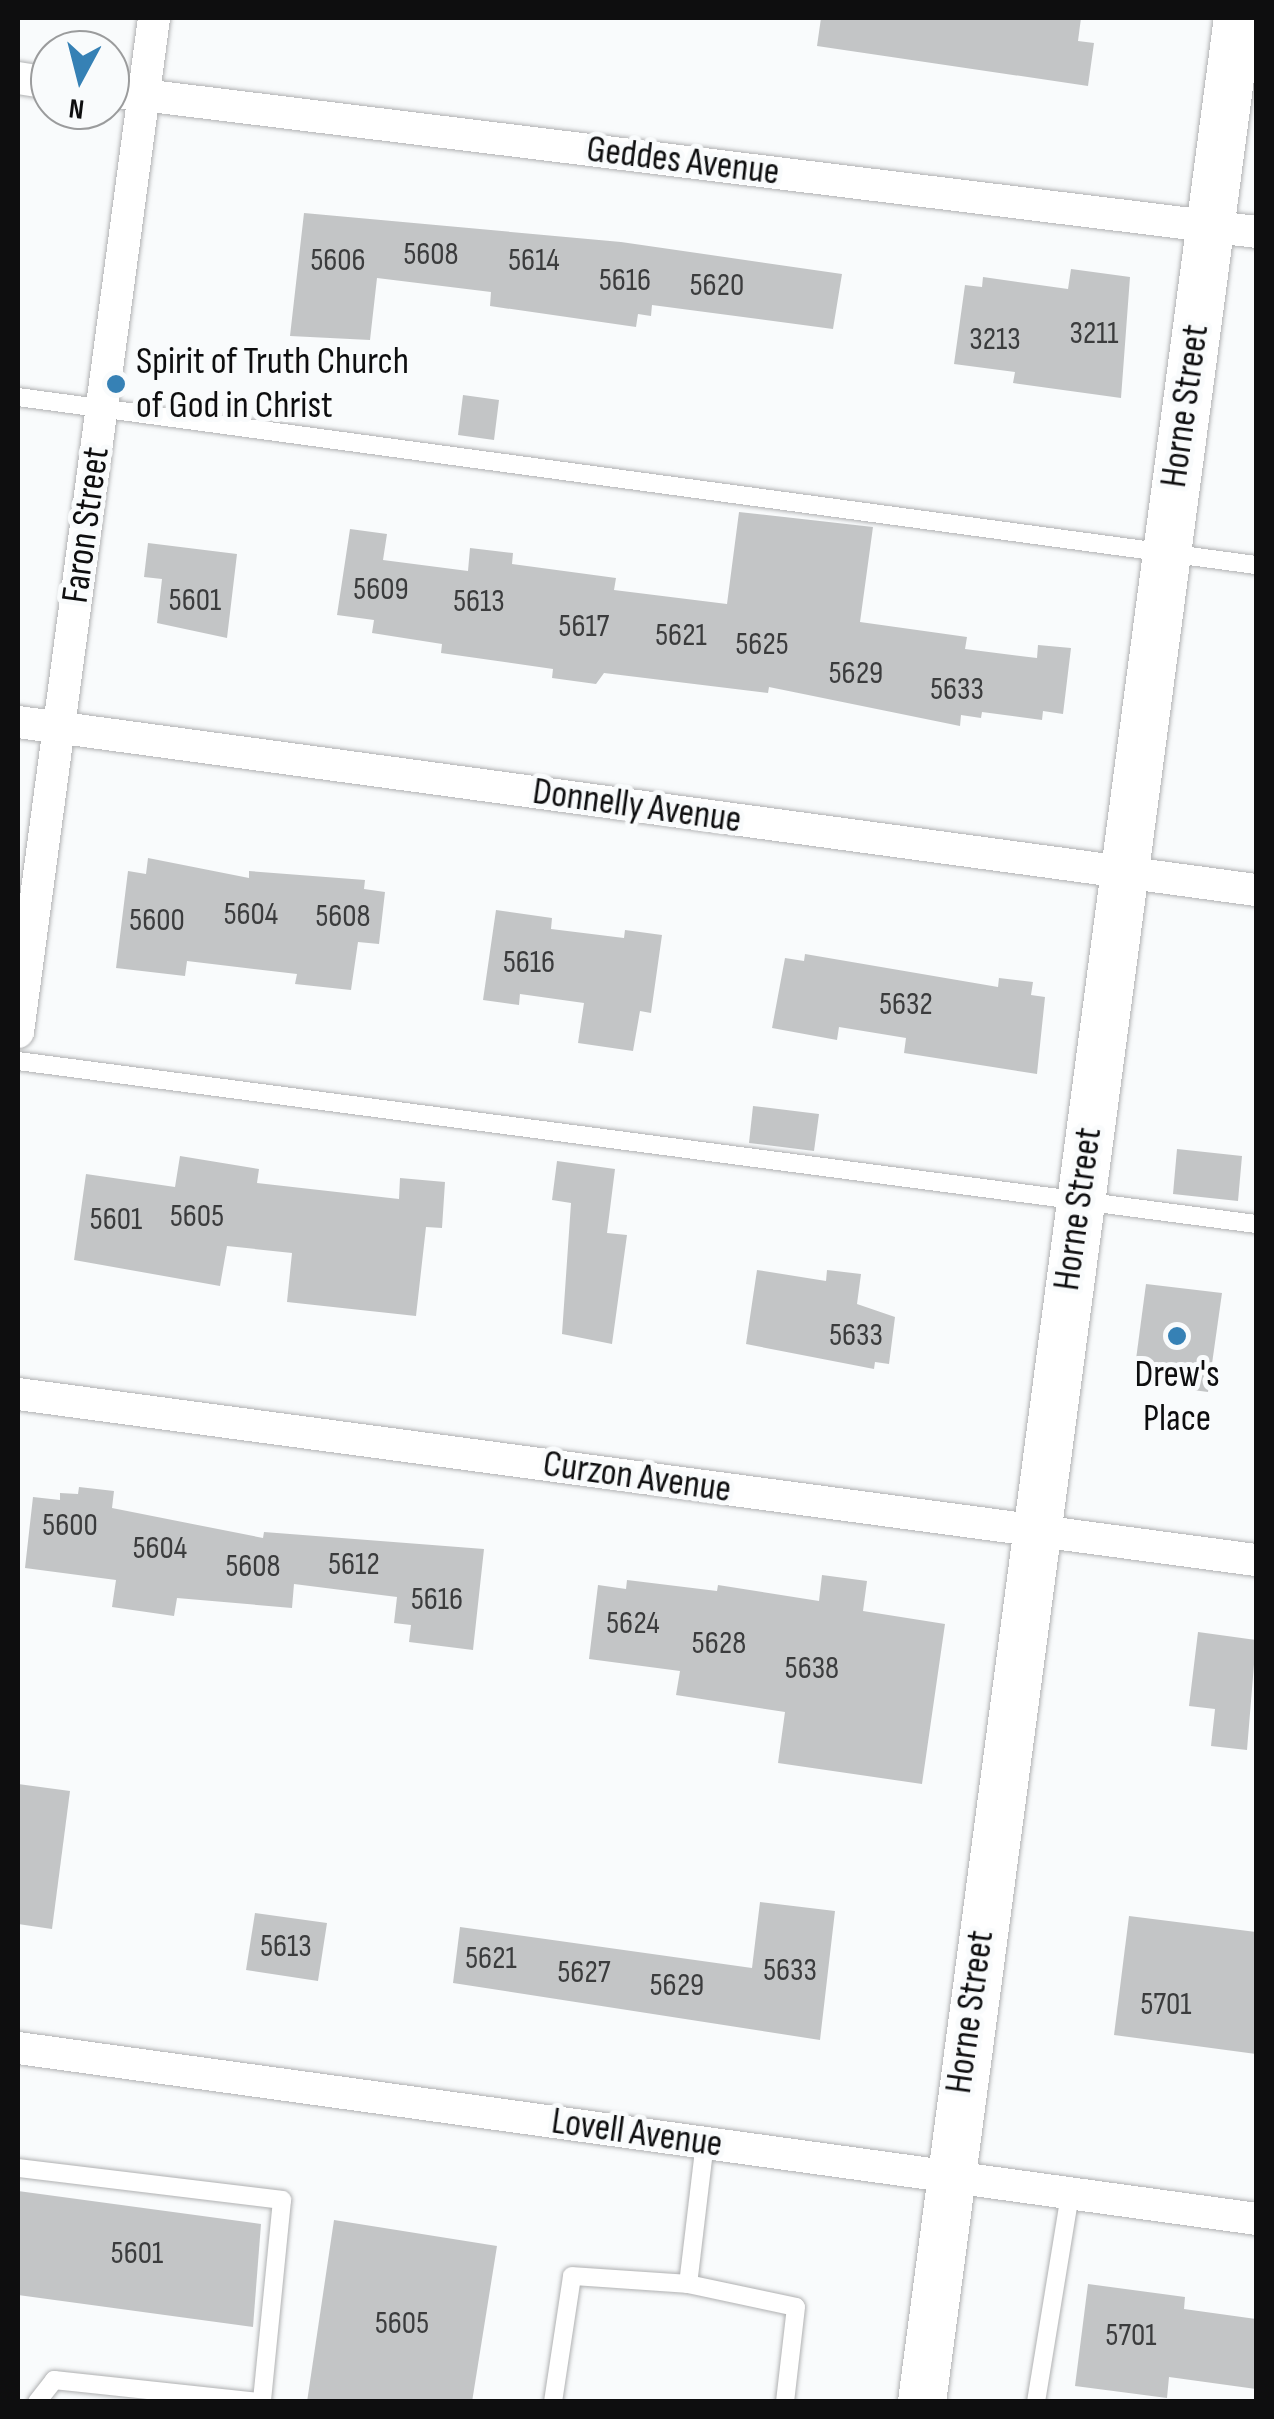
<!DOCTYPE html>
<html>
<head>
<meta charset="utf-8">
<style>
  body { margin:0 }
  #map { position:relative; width:1274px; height:2419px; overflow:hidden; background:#f9fbfc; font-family:"Sofia Sans Condensed",sans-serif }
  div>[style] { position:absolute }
  .building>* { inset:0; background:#c3c5c6 }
  .roads { filter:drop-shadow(0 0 2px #b0b1b2) drop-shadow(0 0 2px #b0b1b2) }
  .lane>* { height:18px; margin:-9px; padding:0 9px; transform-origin:9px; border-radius:9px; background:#fff }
  .street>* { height:32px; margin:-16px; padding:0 16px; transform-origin:16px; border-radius:16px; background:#fff }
  .secondary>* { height:48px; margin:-24px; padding:0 24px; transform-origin:24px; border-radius:24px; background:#fff }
  .dots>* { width:28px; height:28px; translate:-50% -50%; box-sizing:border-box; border:5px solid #f9fbfc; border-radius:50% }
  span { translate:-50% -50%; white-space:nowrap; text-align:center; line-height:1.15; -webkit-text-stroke:10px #f9fbfc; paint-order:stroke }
  .number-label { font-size:32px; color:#3b3c3d }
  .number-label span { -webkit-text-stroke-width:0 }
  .street-label { font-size:38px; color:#0e0e0f }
  .poi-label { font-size:38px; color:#0e0e0f }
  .left { translate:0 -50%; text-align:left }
  .frame { position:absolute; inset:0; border:20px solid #0e0e0f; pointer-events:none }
  .north { position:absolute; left:30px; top:30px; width:100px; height:100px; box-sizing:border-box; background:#f9fbfc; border:2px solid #9b9c9d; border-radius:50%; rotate:187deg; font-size:28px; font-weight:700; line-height:40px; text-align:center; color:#0e0e0f }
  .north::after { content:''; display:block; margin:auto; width:35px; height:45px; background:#3681b5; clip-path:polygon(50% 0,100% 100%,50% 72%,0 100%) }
</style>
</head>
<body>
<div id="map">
  <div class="building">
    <div style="clip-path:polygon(821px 18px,1081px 18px,1078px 41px,1094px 43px,1088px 86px,817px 46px)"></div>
    <div style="clip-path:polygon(304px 213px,621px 242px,842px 274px,833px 329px,652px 305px,651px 316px,638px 314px,636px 327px,490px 306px,491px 292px,377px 278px,370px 340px,290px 336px)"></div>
    <div style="clip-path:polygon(1071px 269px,1130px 277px,1121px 398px,1013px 383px,1015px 372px,954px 364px,965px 285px,982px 287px,983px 277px,1068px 289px)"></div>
    <div style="clip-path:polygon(463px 395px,499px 400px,494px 440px,458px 435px)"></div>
    <div style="clip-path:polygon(739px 512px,873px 527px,860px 622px,967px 637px,965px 649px,1037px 658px,1038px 645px,1071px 648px,1063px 714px,1043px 711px,1042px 720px,982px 712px,981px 718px,961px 715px,960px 726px,769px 687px,768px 693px,604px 673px,596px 684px,552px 678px,553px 669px,441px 653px,442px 644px,372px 633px,374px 620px,337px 615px,350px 529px,387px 534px,383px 560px,468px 571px,470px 548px,513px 553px,512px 564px,616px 578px,614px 590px,727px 604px)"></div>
    <div style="clip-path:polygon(148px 543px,237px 554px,227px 638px,157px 623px,162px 579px,144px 577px)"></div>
    <div style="clip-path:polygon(148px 858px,249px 878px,249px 871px,365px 880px,364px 889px,385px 892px,379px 944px,358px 942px,351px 990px,295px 984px,297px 974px,187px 961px,185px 976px,116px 968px,128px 871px,146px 874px)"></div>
    <div style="clip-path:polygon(496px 910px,552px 918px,551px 929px,624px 938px,625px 930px,662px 935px,651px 1013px,640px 1011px,633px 1051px,578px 1043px,584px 1003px,520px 994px,519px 1005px,483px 1000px)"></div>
    <div style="clip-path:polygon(805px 954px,998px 987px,999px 978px,1033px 982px,1031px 995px,1045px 997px,1037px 1074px,904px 1053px,906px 1038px,839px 1027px,837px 1040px,772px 1028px,785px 958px,804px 961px)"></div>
    <div style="clip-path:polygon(753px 1106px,819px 1114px,814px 1151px,749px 1143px)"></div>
    <div style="clip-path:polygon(1177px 1149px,1242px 1156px,1238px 1201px,1173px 1194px)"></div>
    <div style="clip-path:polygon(180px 1156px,259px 1169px,257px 1183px,399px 1199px,400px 1178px,445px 1182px,442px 1228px,426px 1227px,416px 1316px,287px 1302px,292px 1253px,227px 1246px,220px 1286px,74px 1260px,86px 1174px,175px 1187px)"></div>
    <div style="clip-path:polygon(557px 1161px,615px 1169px,607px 1233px,627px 1235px,612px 1344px,562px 1334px,571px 1203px,552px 1200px)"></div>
    <div style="clip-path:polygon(757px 1270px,826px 1281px,827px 1270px,861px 1274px,857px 1304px,895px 1317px,889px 1364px,875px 1362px,874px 1369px,746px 1344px)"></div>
    <div style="clip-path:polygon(1146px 1284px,1222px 1293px,1208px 1392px,1133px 1382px)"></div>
    <div style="clip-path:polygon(79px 1487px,114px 1491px,112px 1508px,263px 1538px,264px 1532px,484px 1549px,473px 1650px,409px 1642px,411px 1625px,394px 1623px,397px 1597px,294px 1584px,292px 1608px,177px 1598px,174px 1616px,112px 1607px,116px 1580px,25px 1568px,33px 1497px,60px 1500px,60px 1493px,78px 1494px)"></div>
    <div style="clip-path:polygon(822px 1575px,867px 1581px,863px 1611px,945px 1624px,922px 1784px,778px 1763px,785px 1712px,676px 1695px,680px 1671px,589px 1659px,598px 1585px,626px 1589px,627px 1580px,717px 1591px,718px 1585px,819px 1601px)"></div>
    <div style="clip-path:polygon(1198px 1632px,1256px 1640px,1247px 1750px,1211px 1746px,1215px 1709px,1189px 1706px)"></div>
    <div style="clip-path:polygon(18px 1784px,70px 1791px,52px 1929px,18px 1924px)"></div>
    <div style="clip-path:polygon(760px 1902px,835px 1911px,820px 2040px,453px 1983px,460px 1927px,752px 1968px)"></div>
    <div style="clip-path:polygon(255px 1913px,327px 1923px,318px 1981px,246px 1970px)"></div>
    <div style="clip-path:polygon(1129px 1916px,1256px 1932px,1256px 2054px,1114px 2035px)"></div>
    <div style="clip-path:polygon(18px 2191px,261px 2224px,253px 2327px,18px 2295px)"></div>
    <div style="clip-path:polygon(334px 2220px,497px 2246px,472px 2402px,307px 2402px)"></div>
    <div style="clip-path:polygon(1088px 2284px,1185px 2297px,1184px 2309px,1256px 2319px,1256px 2389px,1169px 2377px,1167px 2398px,1075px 2386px)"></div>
  </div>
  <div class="roads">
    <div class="lane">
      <div style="left:18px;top:397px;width:1249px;rotate:7.73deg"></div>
      <div style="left:18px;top:1061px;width:1249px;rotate:7.5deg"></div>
      <div style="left:705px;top:2142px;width:143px;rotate:96.8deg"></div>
      <div style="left:688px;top:2284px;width:110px;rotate:12deg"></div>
      <div style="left:796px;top:2307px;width:96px;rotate:96.6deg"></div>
      <div style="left:18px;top:2168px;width:266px;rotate:6.9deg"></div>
      <div style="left:282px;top:2200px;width:203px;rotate:95.7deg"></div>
      <div style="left:37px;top:2402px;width:28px;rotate:-52deg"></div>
      <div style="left:54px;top:2380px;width:208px;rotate:6.1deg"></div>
      <div style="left:553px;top:2402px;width:127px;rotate:-81.4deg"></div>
      <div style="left:572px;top:2276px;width:116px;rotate:3.9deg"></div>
      <div style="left:1036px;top:2402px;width:211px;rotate:-80.7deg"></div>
    </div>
    <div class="street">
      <div style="left:18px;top:78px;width:32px;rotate:9deg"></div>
      <div style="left:110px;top:91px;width:1155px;rotate:7.01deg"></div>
      <div style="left:18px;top:722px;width:1249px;rotate:7.73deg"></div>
      <div style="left:18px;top:1032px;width:1023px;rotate:-82.36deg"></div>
      <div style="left:18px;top:1394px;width:1249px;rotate:7.64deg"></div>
      <div style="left:18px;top:2048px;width:1250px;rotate:7.86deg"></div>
    </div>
    <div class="secondary">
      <div style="left:922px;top:2402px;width:2405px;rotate:-82.45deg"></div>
    </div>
  </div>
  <div class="dots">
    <div style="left:116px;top:384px;background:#3681b5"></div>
    <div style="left:1177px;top:1336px;background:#3681b5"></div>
  </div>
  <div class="number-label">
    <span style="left:431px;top:255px">5608</span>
    <span style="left:338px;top:261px">5606</span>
    <span style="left:534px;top:261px">5614</span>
    <span style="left:625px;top:281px">5616</span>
    <span style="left:717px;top:286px">5620</span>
    <span style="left:1094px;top:334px">3211</span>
    <span style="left:995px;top:340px">3213</span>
    <span style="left:381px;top:590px">5609</span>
    <span style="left:195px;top:601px">5601</span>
    <span style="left:479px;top:602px">5613</span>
    <span style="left:584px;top:627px">5617</span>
    <span style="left:681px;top:636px">5621</span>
    <span style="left:762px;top:645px">5625</span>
    <span style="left:856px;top:674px">5629</span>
    <span style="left:957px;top:690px">5633</span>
    <span style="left:251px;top:915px">5604</span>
    <span style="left:343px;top:917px">5608</span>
    <span style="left:157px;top:921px">5600</span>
    <span style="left:529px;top:963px">5616</span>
    <span style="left:906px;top:1005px">5632</span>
    <span style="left:197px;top:1217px">5605</span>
    <span style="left:116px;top:1220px">5601</span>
    <span style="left:856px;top:1336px">5633</span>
    <span style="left:70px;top:1526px">5600</span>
    <span style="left:160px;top:1549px">5604</span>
    <span style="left:354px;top:1565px">5612</span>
    <span style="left:253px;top:1567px">5608</span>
    <span style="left:437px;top:1600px">5616</span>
    <span style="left:633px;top:1624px">5624</span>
    <span style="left:719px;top:1644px">5628</span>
    <span style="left:812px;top:1669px">5638</span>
    <span style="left:286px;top:1947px">5613</span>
    <span style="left:491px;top:1959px">5621</span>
    <span style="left:790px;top:1971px">5633</span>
    <span style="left:584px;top:1973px">5627</span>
    <span style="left:677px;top:1986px">5629</span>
    <span style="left:1166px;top:2005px">5701</span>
    <span style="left:137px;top:2254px">5601</span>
    <span style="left:402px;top:2324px">5605</span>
    <span style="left:1131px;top:2336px">5701</span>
  </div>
  <div class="street-label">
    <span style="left:683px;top:161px;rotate:7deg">Geddes Avenue</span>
    <span style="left:1185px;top:406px;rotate:-82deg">Horne Street</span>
    <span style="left:86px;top:525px;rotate:-82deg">Faron Street</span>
    <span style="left:637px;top:806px;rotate:8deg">Donnelly Avenue</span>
    <span style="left:1078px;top:1209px;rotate:-82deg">Horne Street</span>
    <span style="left:637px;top:1477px;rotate:8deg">Curzon Avenue</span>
    <span style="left:970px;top:2012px;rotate:-82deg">Horne Street</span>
    <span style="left:637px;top:2133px;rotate:8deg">Lovell Avenue</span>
  </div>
  <div class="poi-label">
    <span class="left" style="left:136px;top:384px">Spirit of Truth Church<br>of God in Christ</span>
    <span style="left:1177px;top:1397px">Drew's<br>Place</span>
  </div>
  <div class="frame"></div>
  <div class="north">N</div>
</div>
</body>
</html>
